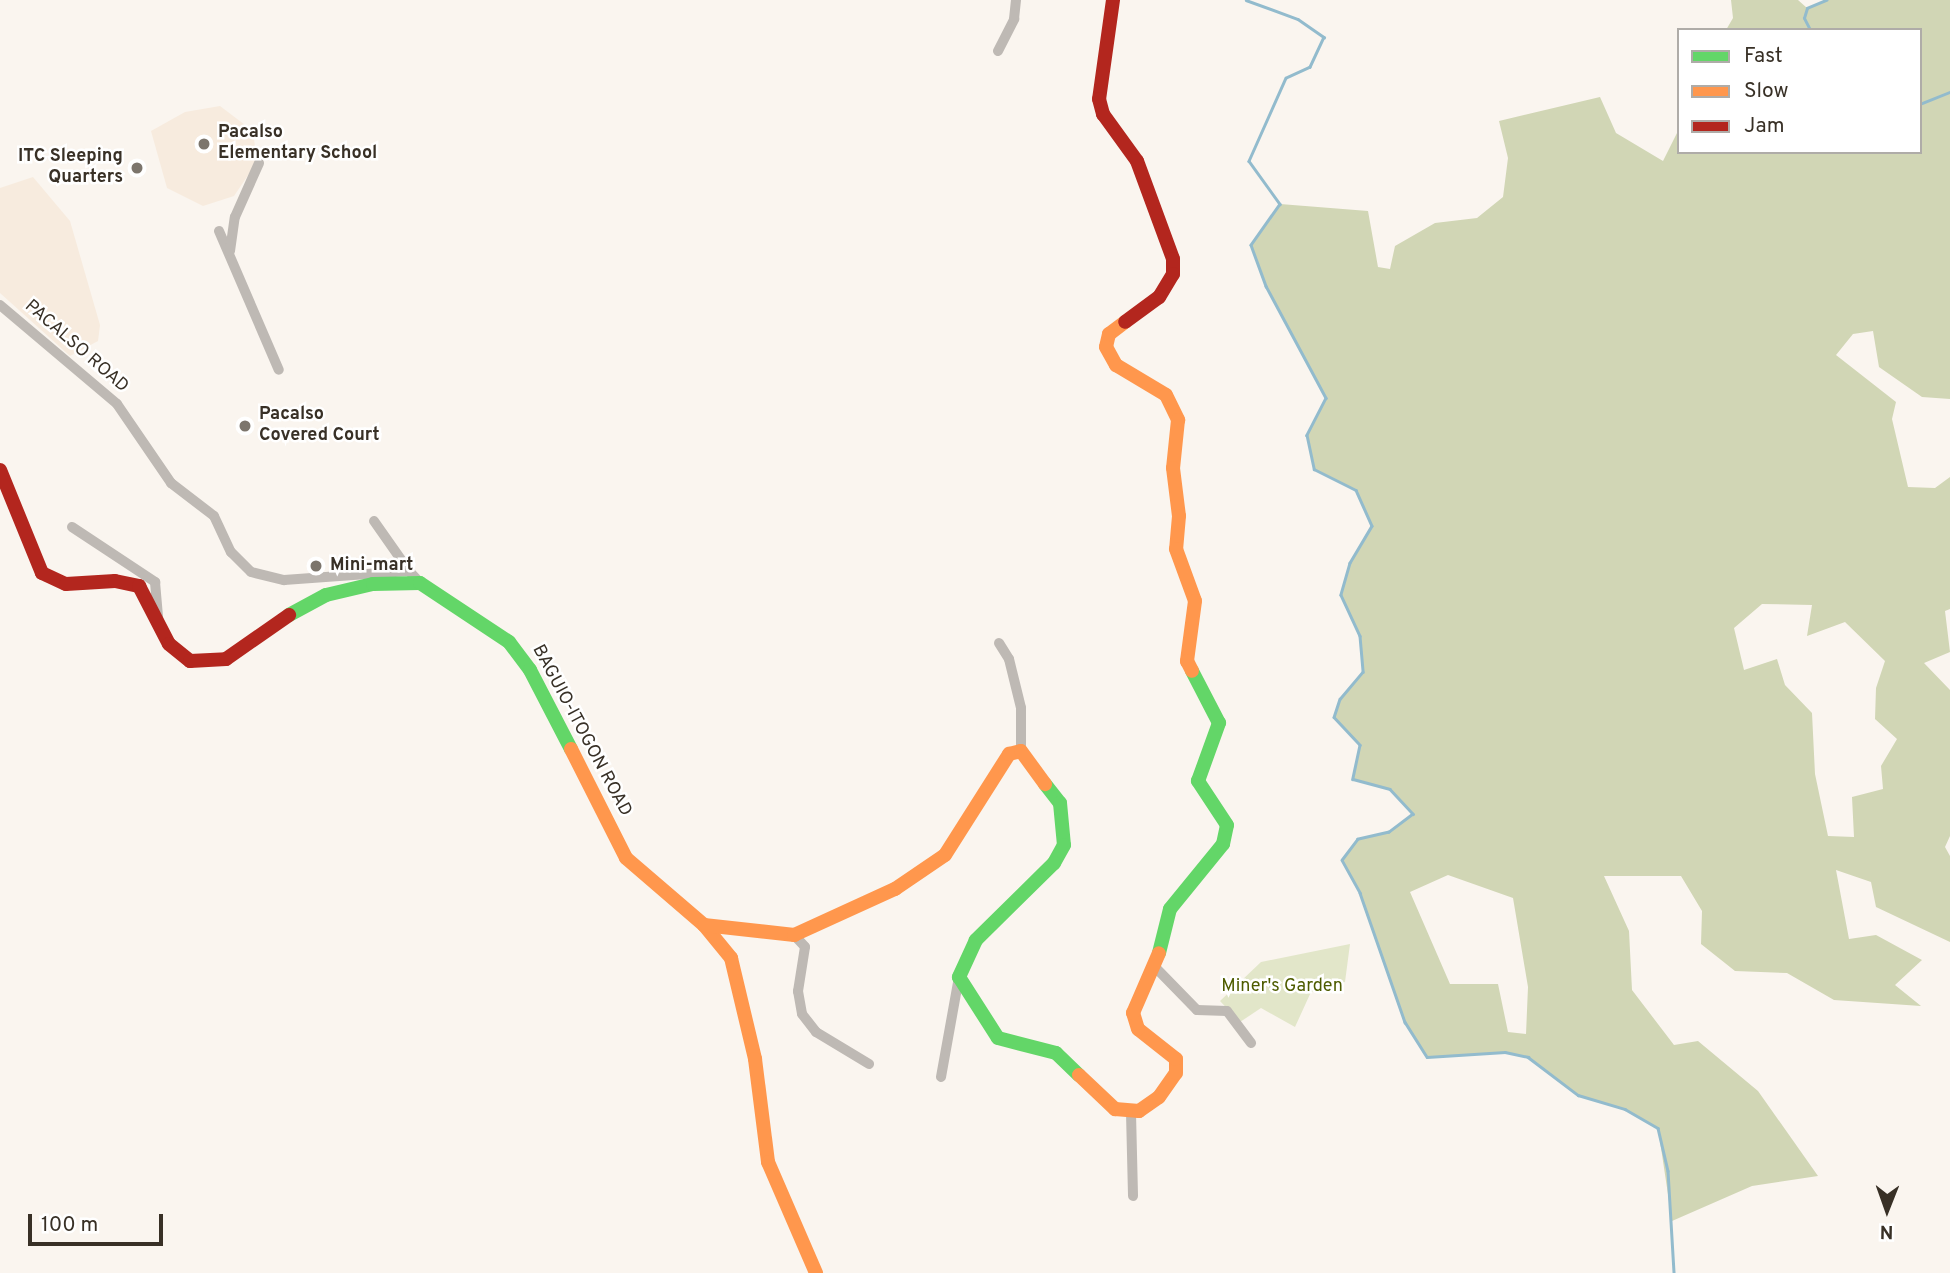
<!DOCTYPE html>
<html>
<head>
<meta charset="utf-8">
<style>
  body { margin:0 }
  #map { position:relative; width:1950px; height:1273px; overflow:hidden; background:#faf5ef; font-family:Overpass,sans-serif }
  div>[style] { position:absolute }
  .built>* { inset:0; background:#f7ebde }
  .green>* { inset:0; background:#e2e6c9 }
  .forest>* { inset:0; background:#d1d6b5 }
  .stream>* { height:2.5px; margin:-1.25px; padding:0 1.25px; transform-origin:1.25px; border-radius:1.25px; background:#92bbcd }
  .street>* { height:10px; margin:-5px; padding:0 5px; transform-origin:5px; border-radius:5px; background:#beb9b4 }
  .fast>* { height:14px; margin:-7px; padding:0 7px; transform-origin:7px; border-radius:7px; background:#63d668 }
  .slow>* { height:14px; margin:-7px; padding:0 7px; transform-origin:7px; border-radius:7px; background:#ff974d }
  .jam>* { height:14px; margin:-7px; padding:0 7px; transform-origin:7px; border-radius:7px; background:#b3261e }
  .dots>* { width:19px; height:19px; translate:-50% -50%; box-sizing:border-box; border:4px solid #fff; border-radius:50% }
  span { translate:-50% -50%; white-space:nowrap; text-align:center; line-height:1.15; -webkit-text-stroke:5px #fff; paint-order:stroke }
  .poi-label { font-size:18px; color:#383026; font-weight:700 }
  .left { translate:0 -50%; text-align:left }
  .right { translate:-100% -50%; text-align:right }
  .street-label { font-size:18px; color:#383026 }
  .park-label { font-size:18px; color:#4e5c00 }
  .legend { position:absolute; left:1677px; top:28px; width:245px; height:126px; box-sizing:border-box; background:#fff; border:2px solid #afaca8; margin:0; padding:9px 12px; list-style:none; font-size:21px; color:#383026 }
  .legend li { display:flex; align-items:center; gap:14px; height:35px }
  .legend b { width:35px; border:2px solid #afaca8 }
  .north { position:absolute; left:1852px; top:1175px; width:70px; height:70px; -webkit-text-stroke:5px #fff; paint-order:stroke; rotate:181deg; font-size:19px; font-weight:700; line-height:28px; text-align:center; color:#383026 }
  .north::after { content:''; display:block; margin:auto; width:24px; height:32px; background:#383026; clip-path:polygon(50% 0,100% 100%,50% 72%,0 100%) }
  .scale { position:absolute; left:28px; top:1214px; width:135px; height:32px; box-sizing:border-box; border:4px solid #383026; border-top:0; padding-left:9px; font-size:21px; line-height:24px; white-space:nowrap; color:#383026; -webkit-text-stroke:5px #fff; paint-order:stroke }
</style>
</head>
<body>
<div id="map">
  <div class="built">
    <div style="clip-path:polygon(220px 106px,253px 131px,257px 162px,234px 196px,203px 206px,167px 188px,151px 131px,185px 112px)"></div>
    <div style="clip-path:polygon(33px 177px,70px 221px,100px 325px,98px 341px,70px 356px,0 293px,0 188px)"></div>
  </div>
  <div class="green">
    <div style="clip-path:polygon(1350px 944px,1345px 982px,1311px 992px,1295px 1027px,1261px 1008px,1240px 1022px,1220px 1001px,1261px 962px)"></div>
  </div>
  <div class="forest">
    <div style="clip-path:polygon(evenodd,1731px 0,1798px 0,1807px 8px,1826px 0,1950px 0,1950px 399px,1922px 397px,1879px 367px,1873px 331px,1853px 334px,1836px 355px,1896px 402px,1892px 419px,1908px 487px,1935px 488px,1950px 477px,1950px 609px,1945px 611px,1950px 652px,1924px 663px,1950px 690px,1950px 836px,1945px 847px,1950px 856px,1950px 942px,1876px 907px,1871px 882px,1836px 870px,1849px 939px,1876px 935px,1922px 960px,1895px 985px,1921px 1006px,1834px 1000px,1787px 973px,1735px 971px,1701px 944px,1702px 911px,1681px 876px,1604px 876px,1629px 931px,1632px 990px,1674px 1045px,1698px 1041px,1758px 1091px,1818px 1176px,1752px 1186px,1672px 1221px,1658px 1128px,1625px 1109px,1578px 1095px,1528px 1057px,1505px 1052px,1427px 1057px,1405px 1022px,1360px 893px,1342px 860px,1358px 839px,1389px 832px,1413px 814px,1390px 789px,1353px 779px,1360px 745px,1334px 717px,1340px 699px,1363px 672px,1360px 636px,1341px 595px,1350px 563px,1371px 526px,1356px 490px,1314px 469px,1307px 435px,1326px 398px,1266px 286px,1251px 245px,1280px 204px,1368px 211px,1378px 267px,1390px 269px,1395px 246px,1435px 223px,1477px 218px,1503px 197px,1508px 158px,1499px 121px,1600px 97px,1616px 133px,1663px 161px,1679px 129px,1679px 152px,1920px 152px,1920px 30px,1726px 30px,1733px 18px,1731px 0,1762px 604px,1812px 605px,1807px 636px,1845px 622px,1885px 661px,1876px 688px,1875px 719px,1897px 739px,1881px 766px,1883px 789px,1852px 797px,1854px 837px,1828px 836px,1815px 774px,1812px 713px,1785px 685px,1777px 659px,1744px 670px,1734px 628px,1762px 604px,1731px 0,1448px 875px,1513px 898px,1528px 987px,1526px 1034px,1508px 1032px,1498px 984px,1450px 984px,1410px 892px,1448px 875px)"></div>
  </div>
  <div class="stream">
    <div style="left:1246px;top:0;width:55px;rotate:20.1deg"></div>
    <div style="left:1298px;top:19px;width:32px;rotate:35deg"></div>
    <div style="left:1324px;top:37px;width:33px;rotate:115deg"></div>
    <div style="left:1310px;top:67px;width:26px;rotate:155deg"></div>
    <div style="left:1286px;top:78px;width:91px;rotate:114deg"></div>
    <div style="left:1249px;top:161px;width:53px;rotate:54.2deg"></div>
    <div style="left:1280px;top:204px;width:50px;rotate:125.3deg"></div>
    <div style="left:1251px;top:245px;width:44px;rotate:69.9deg"></div>
    <div style="left:1266px;top:286px;width:127px;rotate:61.8deg"></div>
    <div style="left:1326px;top:398px;width:42px;rotate:117.2deg"></div>
    <div style="left:1307px;top:435px;width:35px;rotate:78deg"></div>
    <div style="left:1314px;top:469px;width:47px;rotate:26.6deg"></div>
    <div style="left:1356px;top:490px;width:39px;rotate:66deg"></div>
    <div style="left:1372px;top:526px;width:43px;rotate:120.7deg"></div>
    <div style="left:1350px;top:563px;width:33px;rotate:106deg"></div>
    <div style="left:1341px;top:595px;width:45px;rotate:65.1deg"></div>
    <div style="left:1360px;top:636px;width:36px;rotate:85deg"></div>
    <div style="left:1363px;top:672px;width:35px;rotate:130deg"></div>
    <div style="left:1340px;top:699px;width:19px;rotate:108deg"></div>
    <div style="left:1334px;top:717px;width:38px;rotate:47deg"></div>
    <div style="left:1360px;top:745px;width:35px;rotate:102deg"></div>
    <div style="left:1353px;top:779px;width:38px;rotate:15deg"></div>
    <div style="left:1390px;top:789px;width:34px;rotate:47deg"></div>
    <div style="left:1413px;top:814px;width:30px;rotate:143deg"></div>
    <div style="left:1389px;top:832px;width:32px;rotate:167deg"></div>
    <div style="left:1358px;top:839px;width:26px;rotate:127deg"></div>
    <div style="left:1342px;top:860px;width:38px;rotate:61deg"></div>
    <div style="left:1360px;top:893px;width:137px;rotate:70.8deg"></div>
    <div style="left:1405px;top:1022px;width:41px;rotate:57.8deg"></div>
    <div style="left:1427px;top:1057px;width:78px;rotate:-3.7deg"></div>
    <div style="left:1505px;top:1052px;width:24px;rotate:12deg"></div>
    <div style="left:1528px;top:1057px;width:63px;rotate:37.2deg"></div>
    <div style="left:1578px;top:1095px;width:49px;rotate:16.6deg"></div>
    <div style="left:1625px;top:1109px;width:38px;rotate:30deg"></div>
    <div style="left:1658px;top:1128px;width:44px;rotate:76.9deg"></div>
    <div style="left:1668px;top:1171px;width:102px;rotate:86.6deg"></div>
    <div style="left:1810px;top:30px;width:13px;rotate:-117deg"></div>
    <div style="left:1804px;top:18px;width:10px;rotate:-73deg"></div>
    <div style="left:1807px;top:8px;width:21px;rotate:-23deg"></div>
    <div style="left:1920px;top:104px;width:32px;rotate:-22deg"></div>
  </div>
  <div class="street">
    <div style="left:998px;top:51px;width:36px;rotate:-63deg"></div>
    <div style="left:1014px;top:19px;width:19px;rotate:-84deg"></div>
    <div style="left:219px;top:231px;width:151px;rotate:66.7deg"></div>
    <div style="left:230px;top:251px;width:34px;rotate:-82deg"></div>
    <div style="left:235px;top:217px;width:59px;rotate:-66deg"></div>
    <div style="left:0;top:305px;width:153px;rotate:40.2deg"></div>
    <div style="left:117px;top:404px;width:96px;rotate:55.6deg"></div>
    <div style="left:171px;top:483px;width:54px;rotate:37.5deg"></div>
    <div style="left:214px;top:516px;width:40px;rotate:65deg"></div>
    <div style="left:231px;top:552px;width:28px;rotate:45deg"></div>
    <div style="left:251px;top:572px;width:34px;rotate:14deg"></div>
    <div style="left:284px;top:580px;width:125px;rotate:-4.1deg"></div>
    <div style="left:409px;top:571px;width:16px;rotate:47deg"></div>
    <div style="left:374px;top:521px;width:61px;rotate:55deg"></div>
    <div style="left:72px;top:527px;width:100px;rotate:33.5deg"></div>
    <div style="left:155px;top:582px;width:38px;rotate:85deg"></div>
    <div style="left:999px;top:643px;width:19px;rotate:58deg"></div>
    <div style="left:1009px;top:659px;width:50px;rotate:76.2deg"></div>
    <div style="left:1021px;top:708px;width:43px;rotate:90deg"></div>
    <div style="left:794px;top:935px;width:16px;rotate:47deg"></div>
    <div style="left:805px;top:947px;width:45px;rotate:99deg"></div>
    <div style="left:798px;top:991px;width:23px;rotate:80deg"></div>
    <div style="left:802px;top:1014px;width:23px;rotate:52deg"></div>
    <div style="left:816px;top:1032px;width:62px;rotate:31.1deg"></div>
    <div style="left:1155px;top:967px;width:60px;rotate:45.7deg"></div>
    <div style="left:1197px;top:1010px;width:30px;rotate:2deg"></div>
    <div style="left:1227px;top:1011px;width:40px;rotate:53deg"></div>
    <div style="left:941px;top:1077px;width:102px;rotate:-79.8deg"></div>
    <div style="left:1131px;top:1113px;width:83px;rotate:88.6deg"></div>
  </div>
  <div class="fast">
    <div style="left:289px;top:615px;width:42px;rotate:-28.4deg"></div>
    <div style="left:326px;top:595px;width:48px;rotate:-13.2deg"></div>
    <div style="left:373px;top:584px;width:47px;rotate:-1.2deg"></div>
    <div style="left:420px;top:583px;width:107px;rotate:33.5deg"></div>
    <div style="left:509px;top:642px;width:35px;rotate:53deg"></div>
    <div style="left:530px;top:670px;width:89px;rotate:62.6deg"></div>
    <div style="left:1045px;top:784px;width:24px;rotate:52deg"></div>
    <div style="left:1060px;top:803px;width:42px;rotate:84.6deg"></div>
    <div style="left:1064px;top:845px;width:21px;rotate:119deg"></div>
    <div style="left:1054px;top:863px;width:110px;rotate:135.4deg"></div>
    <div style="left:976px;top:940px;width:41px;rotate:114.7deg"></div>
    <div style="left:959px;top:977px;width:72px;rotate:57.4deg"></div>
    <div style="left:998px;top:1038px;width:60px;rotate:14.5deg"></div>
    <div style="left:1056px;top:1053px;width:32px;rotate:44deg"></div>
    <div style="left:1159px;top:953px;width:45px;rotate:-76deg"></div>
    <div style="left:1170px;top:909px;width:84px;rotate:-50.8deg"></div>
    <div style="left:1223px;top:844px;width:19px;rotate:-78deg"></div>
    <div style="left:1227px;top:825px;width:53px;rotate:-123.4deg"></div>
    <div style="left:1198px;top:781px;width:62px;rotate:-70.1deg"></div>
    <div style="left:1219px;top:723px;width:59px;rotate:-117.4deg"></div>
  </div>
  <div class="slow">
    <div style="left:1125px;top:322px;width:20px;rotate:143deg"></div>
    <div style="left:1109px;top:334px;width:13px;rotate:103deg"></div>
    <div style="left:1106px;top:347px;width:21px;rotate:61deg"></div>
    <div style="left:1116px;top:365px;width:58px;rotate:31deg"></div>
    <div style="left:1166px;top:395px;width:28px;rotate:64deg"></div>
    <div style="left:1178px;top:420px;width:48px;rotate:95.9deg"></div>
    <div style="left:1173px;top:468px;width:48px;rotate:82.9deg"></div>
    <div style="left:1179px;top:516px;width:33px;rotate:95deg"></div>
    <div style="left:1176px;top:549px;width:55px;rotate:69.9deg"></div>
    <div style="left:1195px;top:601px;width:61px;rotate:97.6deg"></div>
    <div style="left:1187px;top:661px;width:11px;rotate:63deg"></div>
    <div style="left:571px;top:749px;width:122px;rotate:63.2deg"></div>
    <div style="left:626px;top:858px;width:103px;rotate:40.7deg"></div>
    <div style="left:704px;top:925px;width:43px;rotate:50.7deg"></div>
    <div style="left:731px;top:958px;width:104px;rotate:76.6deg"></div>
    <div style="left:755px;top:1059px;width:104px;rotate:82.8deg"></div>
    <div style="left:768px;top:1162px;width:121px;rotate:66.6deg"></div>
    <div style="left:704px;top:925px;width:91px;rotate:6.3deg"></div>
    <div style="left:794px;top:935px;width:111px;rotate:-24.5deg"></div>
    <div style="left:895px;top:889px;width:60px;rotate:-34.2deg"></div>
    <div style="left:945px;top:855px;width:120px;rotate:-57.6deg"></div>
    <div style="left:1009px;top:754px;width:12px;rotate:-14deg"></div>
    <div style="left:1021px;top:751px;width:41px;rotate:54deg"></div>
    <div style="left:1079px;top:1075px;width:50px;rotate:43.4deg"></div>
    <div style="left:1115px;top:1109px;width:24px;rotate:5deg"></div>
    <div style="left:1139px;top:1111px;width:24px;rotate:-35deg"></div>
    <div style="left:1159px;top:1097px;width:29px;rotate:-55deg"></div>
    <div style="left:1176px;top:1073px;width:14px;rotate:-90deg"></div>
    <div style="left:1176px;top:1059px;width:48px;rotate:-141.7deg"></div>
    <div style="left:1138px;top:1029px;width:17px;rotate:-107deg"></div>
    <div style="left:1133px;top:1013px;width:65px;rotate:-66.6deg"></div>
  </div>
  <div class="jam">
    <div style="left:1113px;top:0;width:100px;rotate:98deg"></div>
    <div style="left:1099px;top:99px;width:16px;rotate:75deg"></div>
    <div style="left:1103px;top:114px;width:58px;rotate:54.1deg"></div>
    <div style="left:1137px;top:161px;width:104px;rotate:69.8deg"></div>
    <div style="left:1173px;top:259px;width:15px;rotate:90deg"></div>
    <div style="left:1173px;top:274px;width:27px;rotate:121deg"></div>
    <div style="left:1159px;top:297px;width:42px;rotate:143.7deg"></div>
    <div style="left:0;top:470px;width:111px;rotate:67.8deg"></div>
    <div style="left:42px;top:573px;width:26px;rotate:25deg"></div>
    <div style="left:66px;top:584px;width:49px;rotate:-3.5deg"></div>
    <div style="left:115px;top:581px;width:25px;rotate:12deg"></div>
    <div style="left:139px;top:586px;width:65px;rotate:62.7deg"></div>
    <div style="left:169px;top:644px;width:27px;rotate:39deg"></div>
    <div style="left:190px;top:661px;width:36px;rotate:-3deg"></div>
    <div style="left:226px;top:659px;width:77px;rotate:-34.9deg"></div>
  </div>
  <div class="dots">
    <div style="left:204px;top:144px;background:#7c756c"></div>
    <div style="left:137px;top:168px;background:#7c756c"></div>
    <div style="left:245px;top:426px;background:#7c756c"></div>
    <div style="left:316px;top:566px;background:#7c756c"></div>
  </div>
  <div class="poi-label">
    <span class="left" style="left:218px;top:144px">Pacalso<br>Elementary School</span>
    <span class="right" style="left:123px;top:168px">ITC Sleeping<br>Quarters</span>
    <span class="left" style="left:259px;top:426px">Pacalso<br>Covered Court</span>
    <span class="left" style="left:330px;top:566px">Mini-mart</span>
  </div>
  <div class="street-label">
    <span style="left:76px;top:347px;rotate:41deg">PACALSO ROAD</span>
    <span style="left:581px;top:731px;rotate:62deg">BAGUIO-ITOGON ROAD</span>
  </div>
  <div class="park-label">
    <span style="left:1282px;top:987px">Miner's Garden</span>
  </div>
  <ul class="legend">
  <li><b style="height:9px;background:#63d668"></b>Fast</li>
  <li><b style="height:9px;background:#ff974d"></b>Slow</li>
  <li><b style="height:9px;background:#b3261e"></b>Jam</li>
  </ul>
  <div class="north">N</div>
  <div class="scale">100 m</div>
</div>
</body>
</html>
